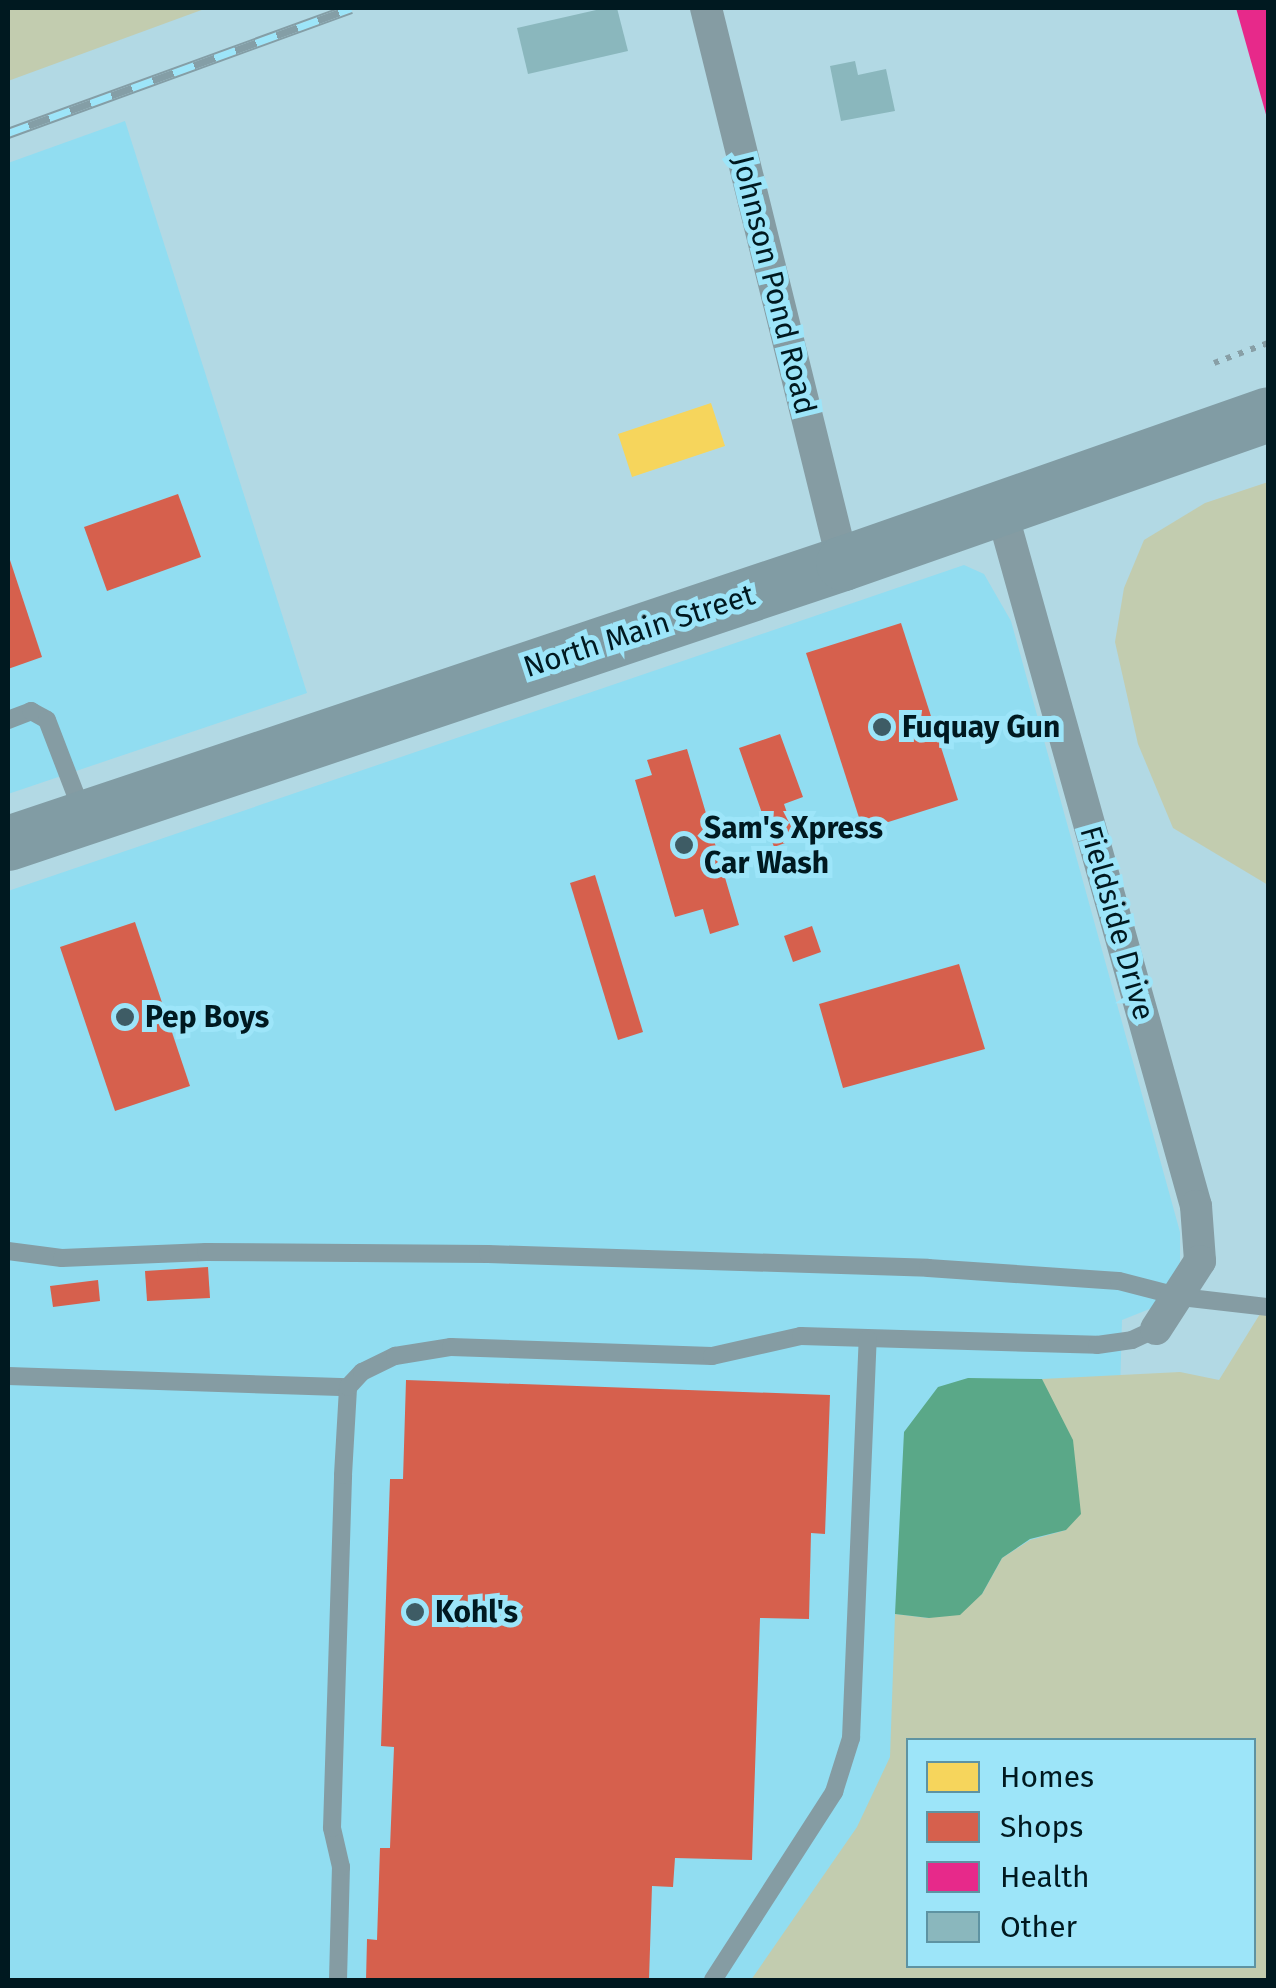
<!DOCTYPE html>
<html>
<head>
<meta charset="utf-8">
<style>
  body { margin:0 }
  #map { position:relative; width:1276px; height:1988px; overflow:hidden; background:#b2d9e4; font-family:"Fira Sans",sans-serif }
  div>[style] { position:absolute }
  .built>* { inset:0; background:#91ddf1 }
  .green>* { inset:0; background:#c2ccaf }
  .water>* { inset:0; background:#5aa888 }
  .homes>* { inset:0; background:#f6d55c }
  .shops>* { inset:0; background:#d6604d }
  .health>* { inset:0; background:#e7298a }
  .building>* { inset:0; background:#8ab7bd }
  .path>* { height:6px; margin-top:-3px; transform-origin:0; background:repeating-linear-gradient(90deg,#889fa6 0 5px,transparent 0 13px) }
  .service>* { height:18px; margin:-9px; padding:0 9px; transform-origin:9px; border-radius:9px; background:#859ca3 }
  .minor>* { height:32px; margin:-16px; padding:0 16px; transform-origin:16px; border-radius:16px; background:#859ca3 }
  .trunk>* { height:55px; margin:-27.5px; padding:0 27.5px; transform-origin:27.5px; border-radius:27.5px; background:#819ca4 }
  .rail>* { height:11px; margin-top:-5.5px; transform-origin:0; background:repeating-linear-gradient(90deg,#9de5f9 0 22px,#849ea6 0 44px); box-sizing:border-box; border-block:2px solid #849ea6 }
  .dots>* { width:28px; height:28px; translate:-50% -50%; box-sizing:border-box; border:5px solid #9de5f9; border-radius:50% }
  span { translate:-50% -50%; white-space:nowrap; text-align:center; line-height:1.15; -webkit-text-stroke:10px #9de5f9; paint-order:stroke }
  .street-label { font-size:30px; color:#001920 }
  .poi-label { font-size:30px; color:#001920; font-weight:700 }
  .left { translate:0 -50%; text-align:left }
  .frame { position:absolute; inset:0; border:10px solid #001920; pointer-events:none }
  .legend { position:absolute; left:906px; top:1738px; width:350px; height:230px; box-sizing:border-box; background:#9de5f9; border:2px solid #5e93a2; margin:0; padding:12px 18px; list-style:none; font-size:30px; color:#001920 }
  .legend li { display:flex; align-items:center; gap:20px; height:50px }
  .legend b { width:50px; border:2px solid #5e93a2 }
</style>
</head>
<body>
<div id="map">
  <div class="built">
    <div style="clip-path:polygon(125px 121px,307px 693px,8px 794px,8px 163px)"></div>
    <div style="clip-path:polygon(964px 565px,984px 574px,1011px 621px,1180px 1232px,1180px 1269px,1152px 1308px,1122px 1320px,1113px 1651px,908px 1740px,877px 1980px,8px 1980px,8px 891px)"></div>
  </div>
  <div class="green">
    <div style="clip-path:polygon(8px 8px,207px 8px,8px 81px)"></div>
    <div style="clip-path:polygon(1268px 482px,1268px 885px,1173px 828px,1138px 744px,1115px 642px,1124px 588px,1144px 540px,1205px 503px)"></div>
    <div style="clip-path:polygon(evenodd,1268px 1301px,1268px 1980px,751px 1980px,857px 1827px,890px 1757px,895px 1614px,929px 1618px,982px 1594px,1002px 1558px,1030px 1540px,1066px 1530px,1053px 1406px,1042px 1379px,1180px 1372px,1219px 1380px,1268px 1301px,908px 1740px,1254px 1740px,1254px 1966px,908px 1966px,908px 1740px)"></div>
  </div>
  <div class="water">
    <div style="clip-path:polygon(968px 1378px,1042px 1379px,1073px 1440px,1081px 1514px,1066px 1530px,1030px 1539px,1002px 1558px,982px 1594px,960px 1615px,929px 1618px,895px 1614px,904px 1432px,938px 1387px)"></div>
  </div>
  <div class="homes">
    <div style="clip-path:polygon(711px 403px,725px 446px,632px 477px,618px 434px)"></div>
  </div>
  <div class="shops">
    <div style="clip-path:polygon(178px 494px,201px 557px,107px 591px,84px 527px)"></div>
    <div style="clip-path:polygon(8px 554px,42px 657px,8px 669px)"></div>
    <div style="clip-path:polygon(901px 623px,958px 800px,863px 830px,806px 653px)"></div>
    <div style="clip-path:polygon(780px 734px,803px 797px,784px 804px,796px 839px,774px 847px,739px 748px)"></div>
    <div style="clip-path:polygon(687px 749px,739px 925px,710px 934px,703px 909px,675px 917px,635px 780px,652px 775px,647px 760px)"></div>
    <div style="clip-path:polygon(595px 875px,643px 1032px,618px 1040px,570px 883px)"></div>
    <div style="clip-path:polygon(135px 922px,190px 1086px,115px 1111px,60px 947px)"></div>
    <div style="clip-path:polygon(812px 926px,821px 952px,793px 962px,784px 936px)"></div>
    <div style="clip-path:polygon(959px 964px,985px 1049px,843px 1088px,819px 1004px)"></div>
    <div style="clip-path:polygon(208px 1267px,210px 1298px,147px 1301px,145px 1271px)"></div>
    <div style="clip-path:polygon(98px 1280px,100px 1301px,53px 1307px,50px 1286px)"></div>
    <div style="clip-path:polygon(406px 1380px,830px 1395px,825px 1534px,811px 1533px,809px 1619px,760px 1618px,752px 1860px,675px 1858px,673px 1887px,652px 1886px,649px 1980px,366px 1980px,367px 1939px,377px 1940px,380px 1848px,390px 1848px,394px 1747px,381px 1746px,390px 1479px,403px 1479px)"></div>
  </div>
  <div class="health">
    <div style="clip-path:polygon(1236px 8px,1268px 8px,1268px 118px,1267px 118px)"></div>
  </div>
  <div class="building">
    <div style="clip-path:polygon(605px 8px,617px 8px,628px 51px,528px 74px,517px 28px)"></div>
    <div style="clip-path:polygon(855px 61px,858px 75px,886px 69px,895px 111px,841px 121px,830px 66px)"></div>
  </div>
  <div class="path">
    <div style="left:1214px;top:363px;width:58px;rotate:-20.3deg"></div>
  </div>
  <div class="service">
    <div style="left:8px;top:720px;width:25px;rotate:-21deg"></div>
    <div style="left:31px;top:711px;width:18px;rotate:29deg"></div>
    <div style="left:47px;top:720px;width:97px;rotate:69deg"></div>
    <div style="left:8px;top:1251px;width:54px;rotate:7.4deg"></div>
    <div style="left:62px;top:1258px;width:144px;rotate:-2.4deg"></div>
    <div style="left:206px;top:1252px;width:282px;rotate:0.4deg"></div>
    <div style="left:488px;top:1254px;width:440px;rotate:1.8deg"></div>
    <div style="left:928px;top:1268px;width:191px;rotate:3.9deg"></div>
    <div style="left:1119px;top:1281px;width:64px;rotate:14.5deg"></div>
    <div style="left:1181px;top:1297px;width:88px;rotate:6.6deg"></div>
    <div style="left:8px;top:1376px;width:340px;rotate:1.9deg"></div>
    <div style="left:338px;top:1980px;width:113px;rotate:-88.5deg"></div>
    <div style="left:341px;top:1867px;width:40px;rotate:-103deg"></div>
    <div style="left:332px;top:1828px;width:353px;rotate:-88.2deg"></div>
    <div style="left:343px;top:1475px;width:88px;rotate:-86.7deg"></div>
    <div style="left:348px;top:1387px;width:21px;rotate:-47deg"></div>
    <div style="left:362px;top:1372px;width:37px;rotate:-26deg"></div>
    <div style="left:395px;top:1356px;width:57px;rotate:-9.1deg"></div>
    <div style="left:451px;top:1347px;width:261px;rotate:2deg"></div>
    <div style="left:712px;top:1356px;width:91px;rotate:-12.7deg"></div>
    <div style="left:801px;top:1336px;width:296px;rotate:1.7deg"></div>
    <div style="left:1097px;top:1345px;width:35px;rotate:-8deg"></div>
    <div style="left:1132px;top:1340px;width:26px;rotate:-25deg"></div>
    <div style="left:713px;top:1980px;width:224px;rotate:-57.2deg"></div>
    <div style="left:834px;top:1792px;width:57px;rotate:-72.5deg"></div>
    <div style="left:851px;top:1738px;width:399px;rotate:-87.6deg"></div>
  </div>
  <div class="minor">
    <div style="left:706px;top:8px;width:572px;rotate:76.13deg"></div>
    <div style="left:1001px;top:509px;width:724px;rotate:74.37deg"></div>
    <div style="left:1196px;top:1206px;width:55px;rotate:85.8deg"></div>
    <div style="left:1200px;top:1261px;width:81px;rotate:122.9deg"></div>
  </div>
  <div class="trunk">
    <div style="left:8px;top:843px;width:881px;rotate:-18.54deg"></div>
    <div style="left:843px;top:563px;width:450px;rotate:-19.3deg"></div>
  </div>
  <div class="rail">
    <div style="left:8px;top:133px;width:365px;rotate:-20deg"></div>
  </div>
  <div class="dots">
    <div style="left:882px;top:727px;background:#3e5c65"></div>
    <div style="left:684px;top:845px;background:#3e5c65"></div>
    <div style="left:125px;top:1017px;background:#3e5c65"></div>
    <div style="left:415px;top:1612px;background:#3e5c65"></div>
  </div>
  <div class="street-label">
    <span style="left:774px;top:285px;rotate:76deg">Johnson Pond Road</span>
    <span style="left:639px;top:631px;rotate:-18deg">North Main Street</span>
    <span style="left:1117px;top:923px;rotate:74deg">Fieldside Drive</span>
  </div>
  <div class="poi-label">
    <span class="left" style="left:902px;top:727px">Fuquay Gun</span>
    <span class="left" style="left:704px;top:845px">Sam's Xpress<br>Car Wash</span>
    <span class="left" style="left:145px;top:1017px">Pep Boys</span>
    <span class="left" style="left:435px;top:1612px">Kohl's</span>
  </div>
  <div class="frame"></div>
  <ul class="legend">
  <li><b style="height:28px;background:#f6d55c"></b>Homes</li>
  <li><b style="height:28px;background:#d6604d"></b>Shops</li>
  <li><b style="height:28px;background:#e7298a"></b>Health</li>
  <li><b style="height:28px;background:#8ab7bd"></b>Other</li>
  </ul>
</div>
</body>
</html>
